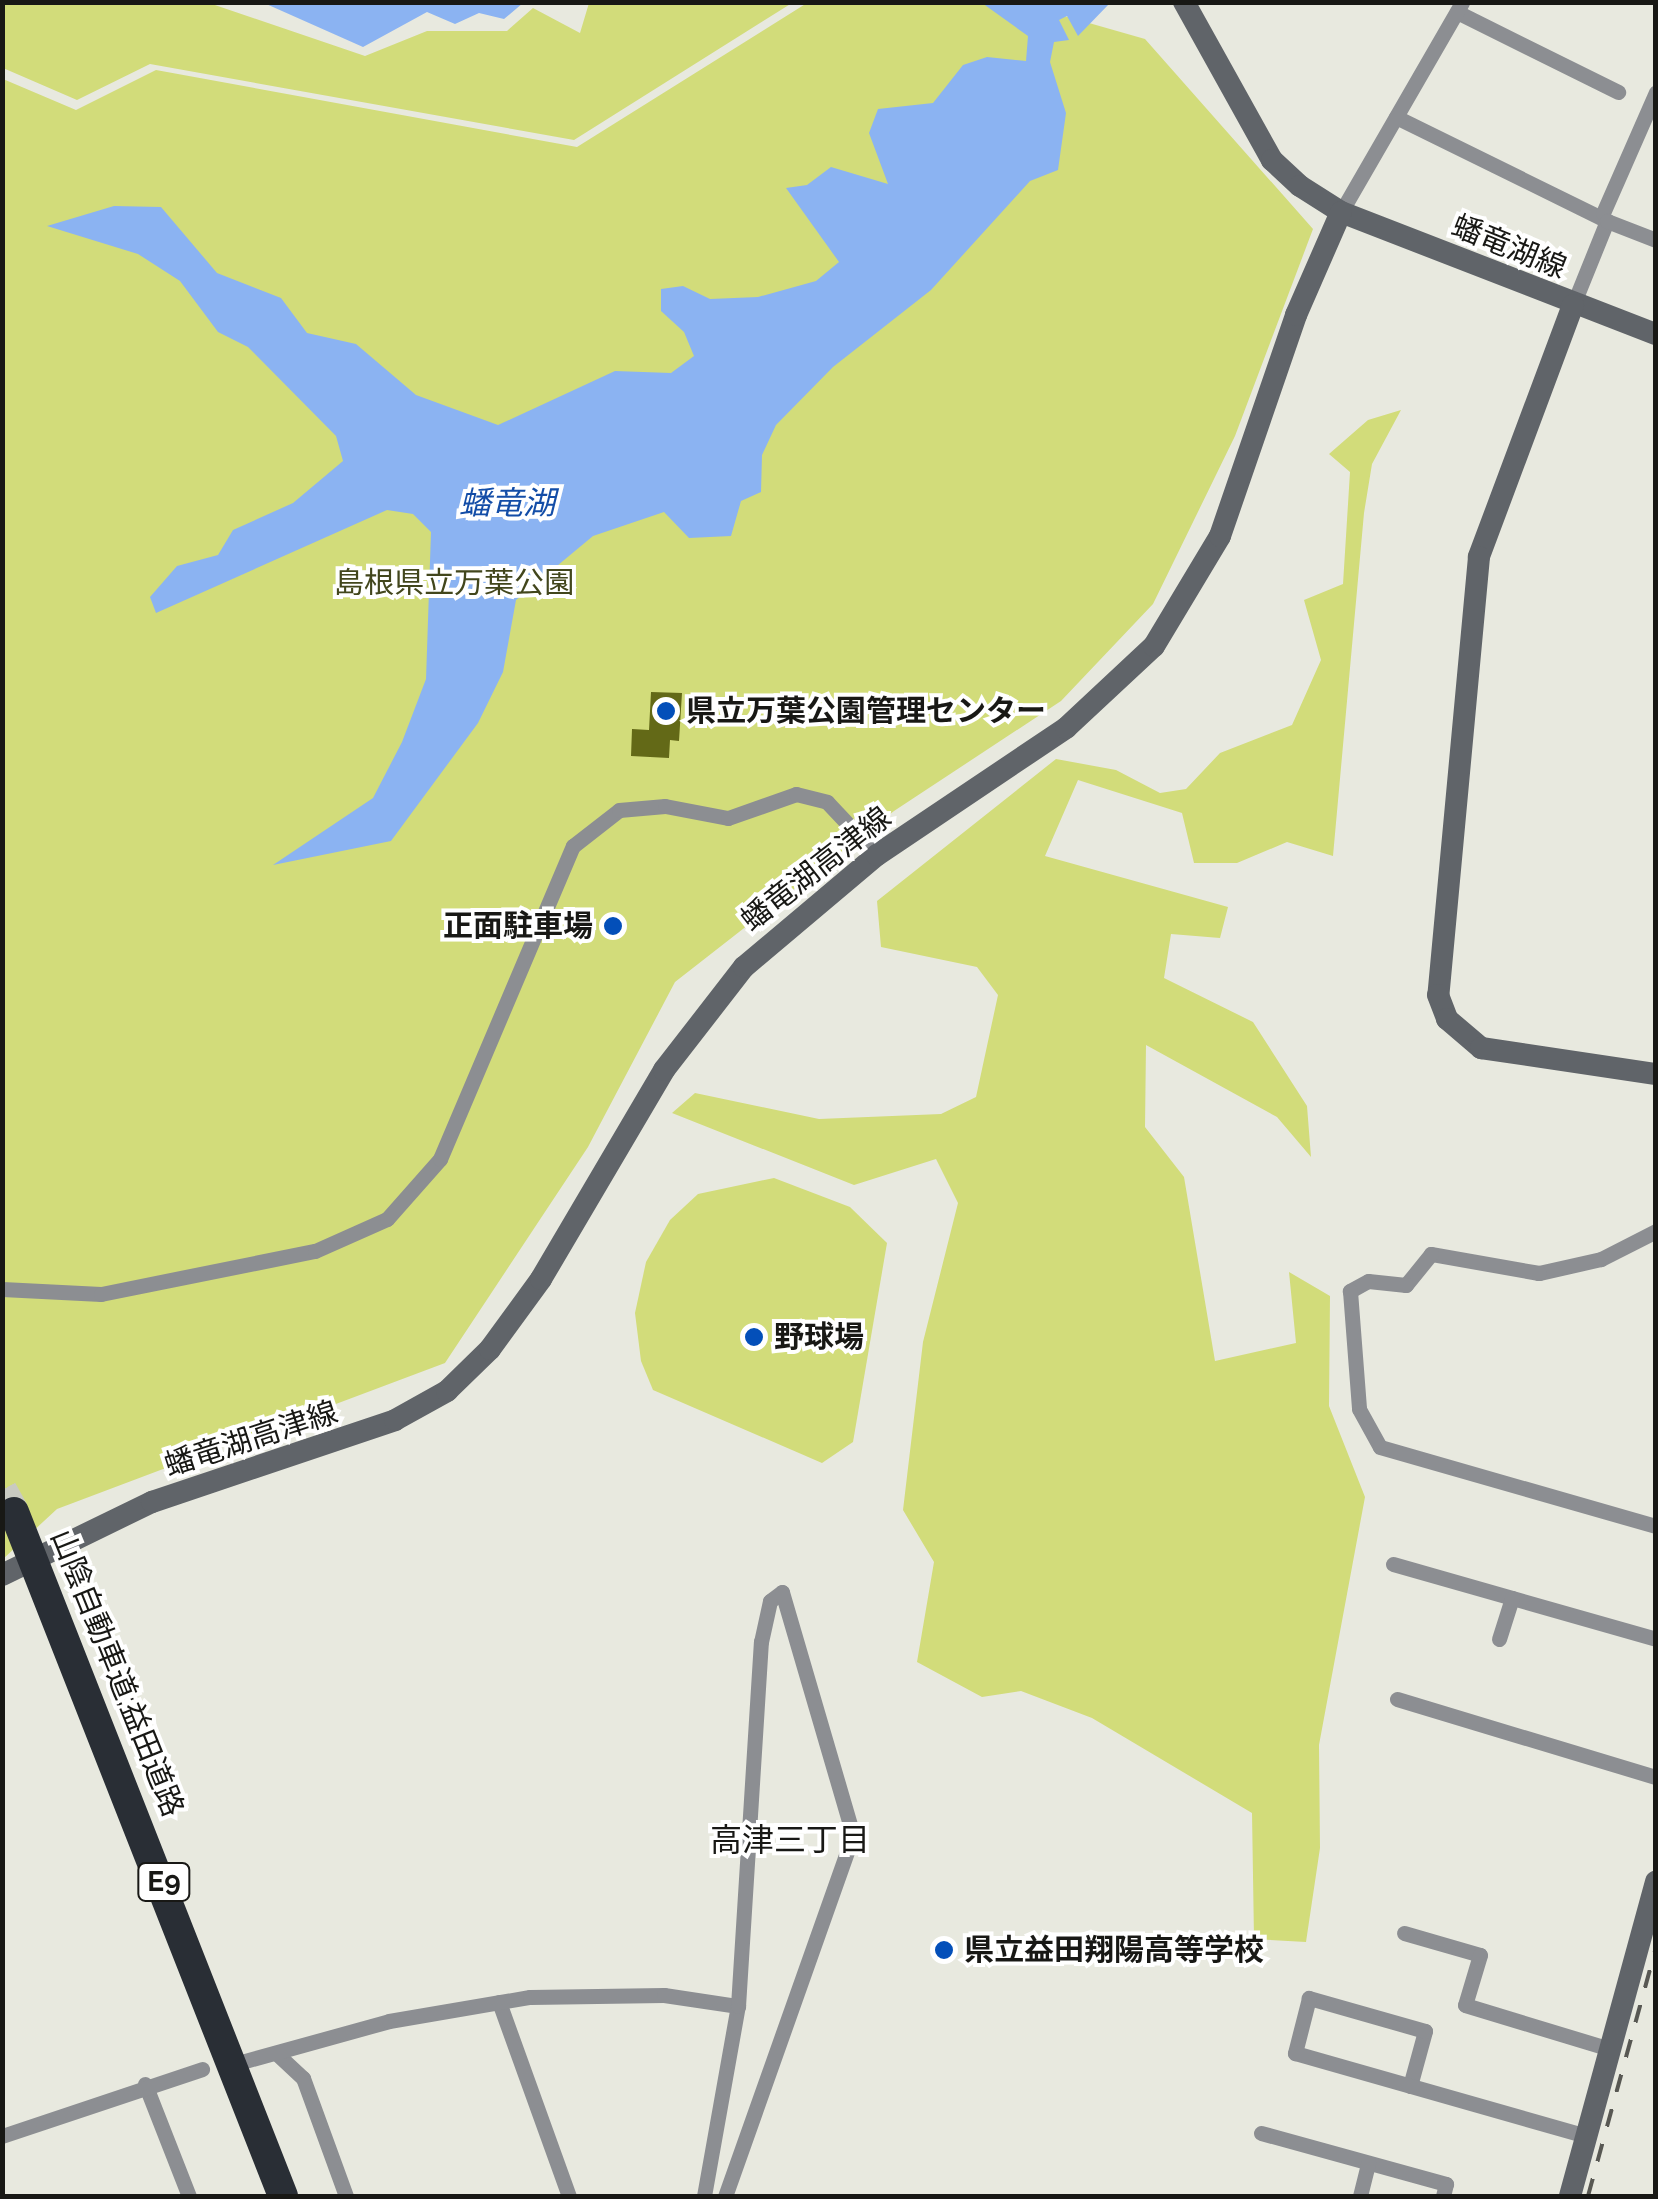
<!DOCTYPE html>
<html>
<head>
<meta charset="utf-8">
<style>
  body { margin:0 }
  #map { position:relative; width:1658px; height:2199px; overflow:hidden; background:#e8e9df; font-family:Raleway,"Noto Sans JP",sans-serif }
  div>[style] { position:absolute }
  .green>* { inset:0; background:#d2dc7a }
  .water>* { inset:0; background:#8bb3f2 }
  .building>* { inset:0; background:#636917 }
  .highway-tunnel>* { height:30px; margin-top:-15px; transform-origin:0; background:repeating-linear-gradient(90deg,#c9cac1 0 30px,transparent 0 45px) }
  .street>* { height:15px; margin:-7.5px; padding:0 7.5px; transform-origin:7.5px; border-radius:7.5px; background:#8c8e92 }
  .secondary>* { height:22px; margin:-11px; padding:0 11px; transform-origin:11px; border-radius:11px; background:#606469 }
  .highway>* { height:30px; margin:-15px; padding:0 15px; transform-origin:15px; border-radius:15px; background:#292e35 }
  .rail>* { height:4px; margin-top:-2px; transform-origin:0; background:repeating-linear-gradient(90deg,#585853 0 18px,transparent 0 36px) }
  .dots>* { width:28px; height:28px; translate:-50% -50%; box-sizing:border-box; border:5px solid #fff; border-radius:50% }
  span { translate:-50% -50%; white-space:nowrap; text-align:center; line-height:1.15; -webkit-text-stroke:8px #fff; paint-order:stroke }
  .shield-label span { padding:2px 8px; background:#fff; border:2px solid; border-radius:8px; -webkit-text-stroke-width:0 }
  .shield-label { font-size:28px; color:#181815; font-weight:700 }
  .street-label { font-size:30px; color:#181815 }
  .park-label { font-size:30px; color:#42461c }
  .poi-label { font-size:30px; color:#181815; font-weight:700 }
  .left { translate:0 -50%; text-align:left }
  .right { translate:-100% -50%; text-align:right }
  .water-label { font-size:32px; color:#134da7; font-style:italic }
  .neighbourhood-label { font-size:32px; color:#181815 }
  .frame { position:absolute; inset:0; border:5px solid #181815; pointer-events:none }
</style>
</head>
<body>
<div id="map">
  <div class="green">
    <div style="clip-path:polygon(3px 2px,209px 3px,365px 56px,427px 31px,507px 31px,533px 8px,580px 33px,589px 3px,792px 3px,574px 140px,150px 64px,77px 100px,3px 68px)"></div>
    <div style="clip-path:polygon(807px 3px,1019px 3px,1145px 39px,1313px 229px,1235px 436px,1153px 604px,1061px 701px,894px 811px,675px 982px,588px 1147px,445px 1363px,57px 1509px,3px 1559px,3px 79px,76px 110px,156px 70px,577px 147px)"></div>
    <div style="clip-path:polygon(1401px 410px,1372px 464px,1364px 513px,1333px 856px,1287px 842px,1237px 863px,1194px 863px,1182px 813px,1078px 780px,1045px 856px,1228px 907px,1220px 938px,1171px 934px,1164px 978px,1253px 1022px,1307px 1106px,1311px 1157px,1277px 1117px,1146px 1045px,1145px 1127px,1184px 1177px,1215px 1361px,1296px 1343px,1289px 1272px,1330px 1296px,1329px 1406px,1365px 1497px,1319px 1745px,1320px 1848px,1306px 1942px,1254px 1939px,1252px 1813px,1092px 1718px,1021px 1691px,982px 1697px,917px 1662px,934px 1562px,903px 1510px,923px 1342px,958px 1203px,936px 1159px,854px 1185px,672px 1113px,695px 1093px,819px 1119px,941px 1114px,976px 1097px,998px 995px,977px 967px,881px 947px,877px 901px,1056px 759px,1116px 770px,1160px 793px,1186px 789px,1220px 753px,1292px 725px,1321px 660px,1304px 600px,1343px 584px,1350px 472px,1329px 454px,1368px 420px)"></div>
    <div style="clip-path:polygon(774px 1178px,850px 1207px,887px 1243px,853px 1442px,822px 1463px,653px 1390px,641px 1361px,635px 1313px,646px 1262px,670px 1220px,698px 1194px)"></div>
  </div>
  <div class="water">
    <div style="clip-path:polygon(264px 3px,523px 2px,523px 3px,504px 19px,479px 13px,455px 24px,427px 12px,363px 47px)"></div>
    <div style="clip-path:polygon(982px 3px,1110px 3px,1078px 36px,1067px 16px,1059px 20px,1069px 40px,1054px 42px,1050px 62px,1066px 113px,1058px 170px,1030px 181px,931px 290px,833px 367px,776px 425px,762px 455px,761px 492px,741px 501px,731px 536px,689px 538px,664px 512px,593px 536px,516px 600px,503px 672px,478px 723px,391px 841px,273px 865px,373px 798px,402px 742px,426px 679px,431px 532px,413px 514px,387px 510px,156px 613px,150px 597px,177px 566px,218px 555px,233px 530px,293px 503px,343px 461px,336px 436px,248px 347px,218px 332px,180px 281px,138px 254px,47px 226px,114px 206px,161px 207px,217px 273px,281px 298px,307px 333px,356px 344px,416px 395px,498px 425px,615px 371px,671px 373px,694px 356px,684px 332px,661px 311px,661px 289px,683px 286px,710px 299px,758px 297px,816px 281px,839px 262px,786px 188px,807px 185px,831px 167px,888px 184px,869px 133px,878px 109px,933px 103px,963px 65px,987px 57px,1026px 61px,1028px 36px)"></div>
  </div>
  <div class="building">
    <div style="clip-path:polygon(651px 692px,682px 693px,679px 741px,670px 740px,669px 758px,631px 756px,632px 729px,649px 730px)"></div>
  </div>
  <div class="highway-tunnel">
    <div style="left:2px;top:1490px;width:25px;rotate:61deg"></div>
  </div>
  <div class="street">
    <div style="left:1457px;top:12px;width:180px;rotate:26.4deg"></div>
    <div style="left:1396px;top:117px;width:235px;rotate:26.2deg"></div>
    <div style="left:1341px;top:212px;width:242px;rotate:-60deg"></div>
    <div style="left:1603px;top:213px;width:132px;rotate:-66.3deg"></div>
    <div style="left:1573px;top:305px;width:91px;rotate:-68deg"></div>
    <div style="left:1607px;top:221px;width:53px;rotate:21.2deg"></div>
    <div style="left:1656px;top:1231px;width:62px;rotate:153deg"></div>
    <div style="left:1601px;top:1259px;width:64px;rotate:167.3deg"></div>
    <div style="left:1539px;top:1273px;width:110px;rotate:-170deg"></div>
    <div style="left:1431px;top:1254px;width:40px;rotate:129deg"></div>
    <div style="left:1406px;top:1285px;width:38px;rotate:-174deg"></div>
    <div style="left:1368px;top:1281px;width:21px;rotate:151deg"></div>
    <div style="left:1350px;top:1291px;width:118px;rotate:85.6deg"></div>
    <div style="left:1359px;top:1409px;width:43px;rotate:61.1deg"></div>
    <div style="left:1380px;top:1447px;width:287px;rotate:16deg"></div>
    <div style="left:2px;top:1289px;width:99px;rotate:2.9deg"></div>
    <div style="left:101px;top:1294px;width:218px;rotate:-11.4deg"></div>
    <div style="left:315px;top:1251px;width:79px;rotate:-24deg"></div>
    <div style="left:387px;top:1219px;width:80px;rotate:-48.5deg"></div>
    <div style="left:440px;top:1159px;width:340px;rotate:-67deg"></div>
    <div style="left:573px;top:846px;width:58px;rotate:-38deg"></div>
    <div style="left:619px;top:810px;width:46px;rotate:-5deg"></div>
    <div style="left:665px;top:806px;width:64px;rotate:10.8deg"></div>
    <div style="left:728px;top:818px;width:72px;rotate:-19.4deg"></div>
    <div style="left:796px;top:794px;width:32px;rotate:14deg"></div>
    <div style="left:827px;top:802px;width:73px;rotate:46.7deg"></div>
    <div style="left:1393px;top:1564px;width:273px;rotate:15.9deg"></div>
    <div style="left:1499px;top:1639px;width:43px;rotate:-72.4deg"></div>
    <div style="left:1397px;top:1699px;width:270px;rotate:16.8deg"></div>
    <div style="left:1404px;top:1933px;width:79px;rotate:16.1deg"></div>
    <div style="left:1480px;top:1955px;width:52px;rotate:106.7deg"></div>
    <div style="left:1465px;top:2005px;width:152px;rotate:16.9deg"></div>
    <div style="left:499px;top:2002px;width:206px;rotate:70.2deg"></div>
    <div style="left:276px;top:2053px;width:37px;rotate:43deg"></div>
    <div style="left:303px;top:2078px;width:126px;rotate:70deg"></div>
    <div style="left:245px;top:2061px;width:149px;rotate:-15.5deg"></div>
    <div style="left:389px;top:2021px;width:143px;rotate:-9.7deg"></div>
    <div style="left:530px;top:1997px;width:134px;rotate:-0.9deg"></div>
    <div style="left:664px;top:1995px;width:75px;rotate:8.5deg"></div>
    <div style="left:145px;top:2084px;width:120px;rotate:68.6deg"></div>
    <div style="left:1410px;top:2086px;width:57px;rotate:-74.7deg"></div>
    <div style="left:1425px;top:2031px;width:121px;rotate:-164.1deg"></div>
    <div style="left:1309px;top:1998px;width:57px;rotate:104.3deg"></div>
    <div style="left:1295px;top:2053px;width:304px;rotate:15.9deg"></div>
    <div style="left:1261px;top:2133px;width:192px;rotate:15.4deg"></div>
    <div style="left:1446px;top:2184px;width:12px;rotate:104deg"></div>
    <div style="left:2px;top:2136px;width:211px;rotate:-18.5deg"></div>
    <div style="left:704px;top:2196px;width:193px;rotate:-79.9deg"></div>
    <div style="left:738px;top:2006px;width:365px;rotate:-86.4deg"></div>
    <div style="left:761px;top:1642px;width:42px;rotate:-77.6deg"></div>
    <div style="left:770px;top:1601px;width:15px;rotate:-37deg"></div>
    <div style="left:782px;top:1592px;width:253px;rotate:73.7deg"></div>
    <div style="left:853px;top:1835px;width:383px;rotate:109.5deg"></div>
    <div style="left:1360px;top:2196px;width:34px;rotate:-76deg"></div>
  </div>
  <div class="secondary">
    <div style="left:1184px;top:2px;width:181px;rotate:60.9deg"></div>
    <div style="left:1272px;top:160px;width:38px;rotate:43deg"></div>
    <div style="left:1300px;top:186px;width:49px;rotate:32.4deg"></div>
    <div style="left:1341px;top:212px;width:338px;rotate:21.2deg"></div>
    <div style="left:1573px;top:305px;width:269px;rotate:110.5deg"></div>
    <div style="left:1479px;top:557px;width:440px;rotate:95.3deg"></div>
    <div style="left:1438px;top:995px;width:26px;rotate:69deg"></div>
    <div style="left:1447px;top:1019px;width:45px;rotate:40.5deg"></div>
    <div style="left:1481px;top:1048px;width:177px;rotate:8.5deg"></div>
    <div style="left:2px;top:1575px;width:167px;rotate:-26deg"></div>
    <div style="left:152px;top:1502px;width:256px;rotate:-18.6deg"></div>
    <div style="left:395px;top:1420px;width:60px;rotate:-29.1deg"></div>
    <div style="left:447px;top:1391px;width:60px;rotate:-44.3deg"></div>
    <div style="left:490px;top:1349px;width:87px;rotate:-53.9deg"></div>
    <div style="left:541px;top:1279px;width:243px;rotate:-59.5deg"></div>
    <div style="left:664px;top:1070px;width:130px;rotate:-52.2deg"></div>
    <div style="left:744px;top:967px;width:174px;rotate:-40.1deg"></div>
    <div style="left:877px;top:855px;width:228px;rotate:-33.9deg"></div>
    <div style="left:1066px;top:728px;width:120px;rotate:-43deg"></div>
    <div style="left:1154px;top:646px;width:128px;rotate:-59deg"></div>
    <div style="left:1220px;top:536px;width:234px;rotate:-71deg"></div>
    <div style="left:1296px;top:315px;width:112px;rotate:-66.4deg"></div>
    <div style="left:1570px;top:2196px;width:326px;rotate:-74.7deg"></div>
  </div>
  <div class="highway">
    <div style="left:14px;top:1512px;width:735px;rotate:68.53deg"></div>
  </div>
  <div class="rail">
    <div style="left:1588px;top:2196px;width:257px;rotate:-74.7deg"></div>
  </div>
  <div class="dots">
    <div style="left:666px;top:711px;background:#034fb9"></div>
    <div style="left:613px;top:926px;background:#034fb9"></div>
    <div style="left:754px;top:1337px;background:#034fb9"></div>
    <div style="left:944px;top:1950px;background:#034fb9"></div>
  </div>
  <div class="shield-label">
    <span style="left:164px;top:1882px">E9</span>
  </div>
  <div class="street-label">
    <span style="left:1509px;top:247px;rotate:22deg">蟠竜湖線</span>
    <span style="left:816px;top:869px;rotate:-38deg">蟠竜湖高津線</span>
    <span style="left:251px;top:1439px;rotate:-18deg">蟠竜湖高津線</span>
    <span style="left:117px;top:1673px;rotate:68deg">山陰自動車道;益田道路</span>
  </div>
  <div class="park-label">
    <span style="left:454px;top:583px">島根県立万葉公園</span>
  </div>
  <div class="poi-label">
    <span class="left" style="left:686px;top:711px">県立万葉公園管理センター</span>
    <span class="right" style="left:593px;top:926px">正面駐車場</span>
    <span class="left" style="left:774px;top:1337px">野球場</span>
    <span class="left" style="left:964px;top:1950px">県立益田翔陽高等学校</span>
  </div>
  <div class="water-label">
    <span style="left:507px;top:503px">蟠竜湖</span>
  </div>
  <div class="neighbourhood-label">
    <span style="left:790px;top:1840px">高津三丁目</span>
  </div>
  <div class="frame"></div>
</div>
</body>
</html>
